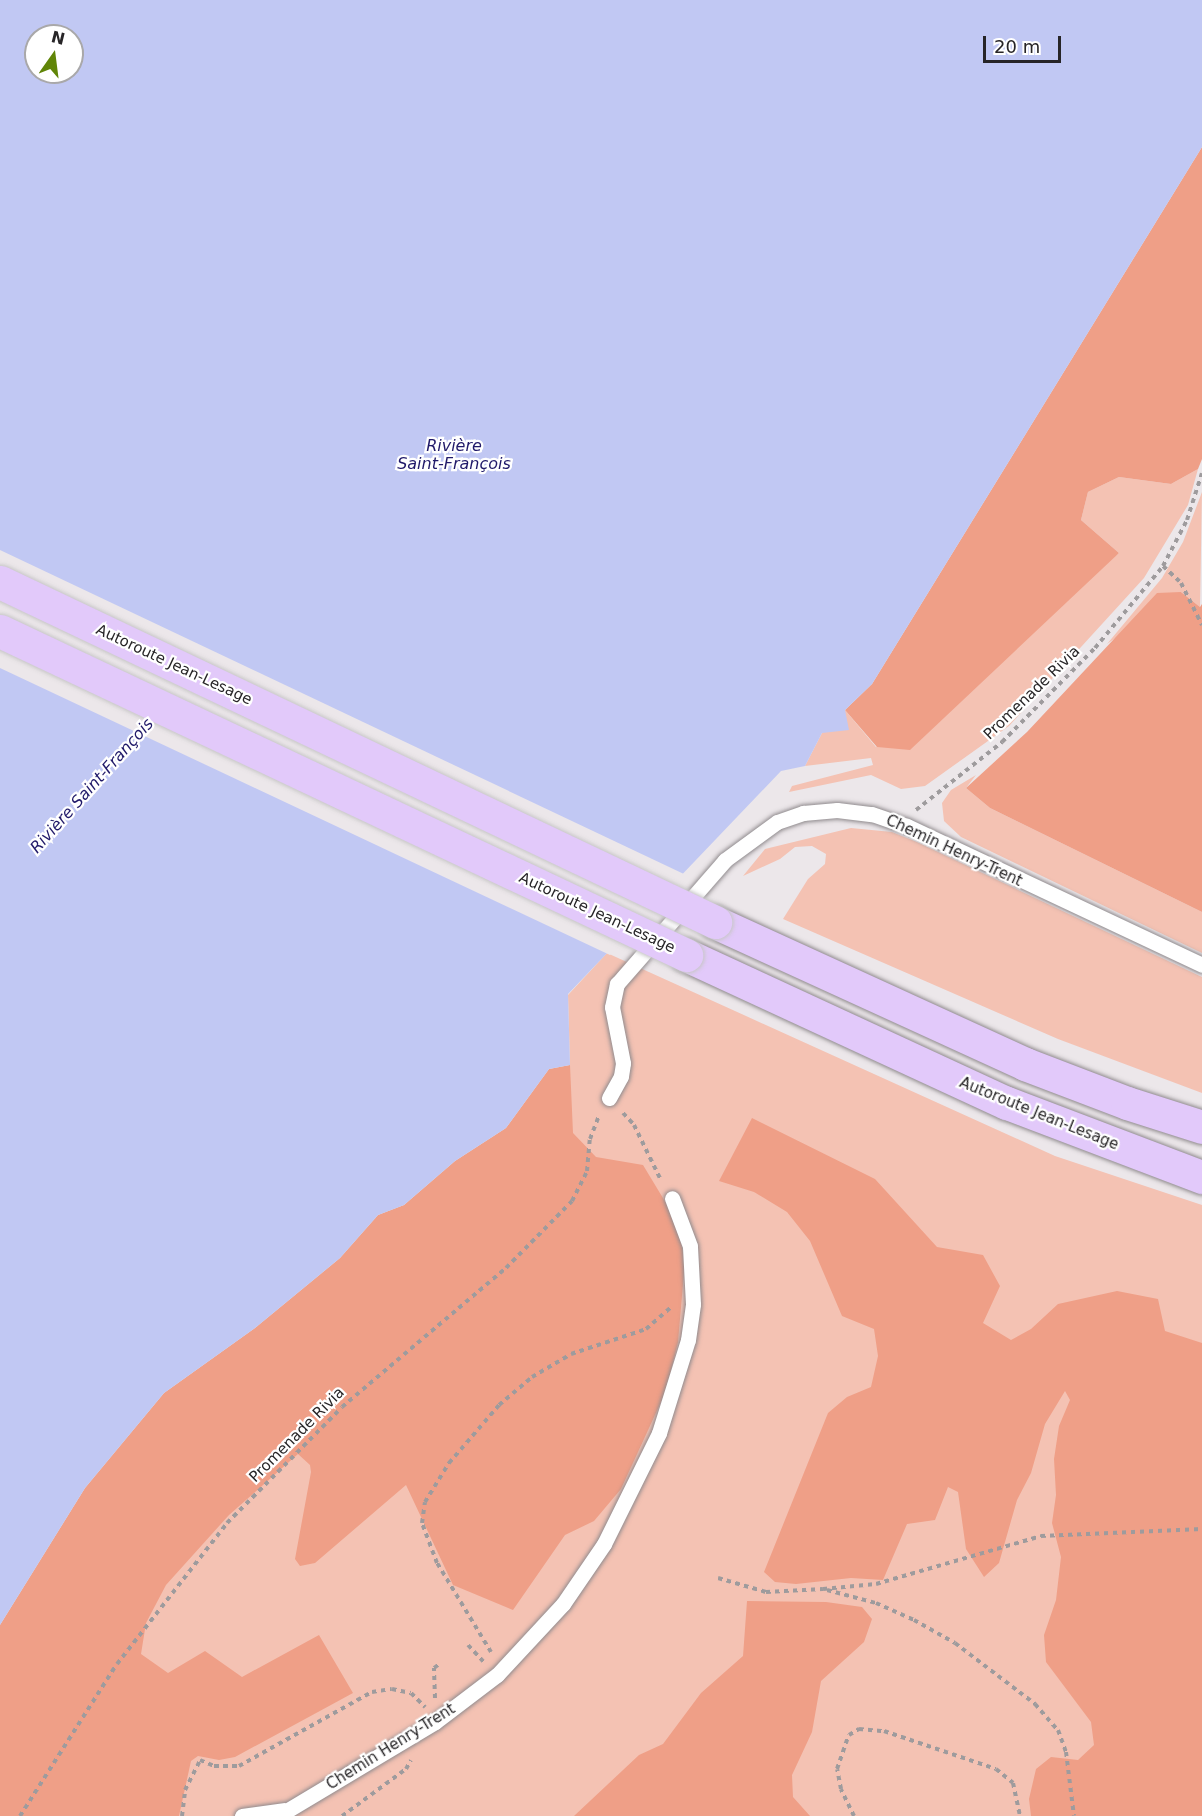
<!DOCTYPE html>
<html>
<head>
<meta charset="utf-8">
<style>
  body { margin:0 }
  #map { position:relative; width:1202px; height:1816px; overflow:hidden; background:#ece7ea; font-family:"DejaVu Sans",sans-serif }
  div>[style] { position:absolute }
  .green>* { inset:0; background:#f4c2b3 }
  .forest>* { inset:0; background:#ef9f87 }
  .water>* { inset:0; background:#c1c8f3 }
  .pier>* { inset:0; background:#ece7ea }
  .path>* { height:4px; margin-top:-2px; transform-origin:0; background:repeating-linear-gradient(90deg,#9e9b9d 0 4.5px,transparent 0 9px) }
  .roads { filter:drop-shadow(0 0 2px #908b8e) drop-shadow(0 0 2px #908b8e) }
  .service>* { height:15px; margin:-7.5px; padding:0 7.5px; transform-origin:7.5px; border-radius:7.5px; background:#fff }
  .motorway>* { height:33px; margin:-16.5px; padding:0 16.5px; transform-origin:16.5px; border-radius:16.5px; background:#e2c9fa }
  .bridges { filter:drop-shadow(0 0 2px #c7c6c7) drop-shadow(0 0 2px #c7c6c7) }
  .motorway-bridge>* { height:33px; margin:-16.5px; padding:0 16.5px; transform-origin:16.5px; border-radius:16.5px; background:#e2c9fa }
  span { translate:-50% -50%; white-space:nowrap; text-align:center; line-height:1.15; -webkit-text-stroke:4.5px #fff; paint-order:stroke }
  .street-label { font-size:15px; color:#272527 }
  .water-label { font-size:16px; color:#201969; font-style:italic }
  .north { position:absolute; left:24px; top:24px; width:60px; height:60px; box-sizing:border-box; background:#fff; border:2px solid #a9a8a9; border-radius:50%; rotate:14deg; font-size:16px; font-weight:700; line-height:24px; text-align:center; color:#272527 }
  .north::after { content:''; display:block; margin:auto; width:21px; height:27px; background:#608507; clip-path:polygon(50% 0,100% 100%,50% 72%,0 100%) }
  .scale { position:absolute; left:983px; top:36px; width:78px; height:27px; box-sizing:border-box; border:3px solid #272527; border-top:0; padding-left:8px; font-size:18px; line-height:21px; white-space:nowrap; color:#272527; -webkit-text-stroke:4px #fff; paint-order:stroke }
</style>
</head>
<body>
<div id="map">
  <div class="green">
    <div style="clip-path:polygon(1198px 469px,1188px 505px,1144px 578px,1009px 726px,925px 786px,901px 789px,871px 775px,789px 792px,792px 786px,873px 765px,871px 758px,805px 766px,822px 733px,845px 710px,876px 747px,1119px 553px,1081px 520px,1088px 492px,1119px 477px,1171px 484px)"></div>
    <div style="clip-path:polygon(1202px 492px,1200px 607px,1181px 592px,1107px 644px,1162px 578px,1183px 542px)"></div>
    <div style="clip-path:polygon(976px 775px,966px 788px,990px 808px,1202px 912px,1202px 953px,961px 837px,944px 821px,942px 803px,951px 790px)"></div>
    <div style="clip-path:polygon(851px 828px,892px 832px,917px 842px,1202px 977px,1202px 1093px,1058px 1039px,783px 919px,808px 879px,825px 864px,826px 854px,812px 846px,795px 847px,780px 859px,743px 876px,765px 849px)"></div>
    <div style="clip-path:polygon(607px 953px,1055px 1156px,1202px 1205px,1202px 1816px,0 1816px,0 1625px,570px 1065px,568px 995px)"></div>
  </div>
  <div class="forest">
    <div style="clip-path:polygon(1202px 147px,1202px 459px,1198px 469px,1171px 484px,1119px 477px,1088px 492px,1081px 520px,1119px 553px,910px 750px,877px 747px,845px 710px,872px 684px)"></div>
    <div style="clip-path:polygon(1181px 592px,1200px 607px,1202px 604px,1202px 912px,990px 808px,966px 788px,1027px 732px,1157px 593px)"></div>
    <div style="clip-path:polygon(570px 1065px,573px 1133px,596px 1157px,643px 1165px,675px 1218px,685px 1261px,678px 1342px,666px 1391px,621px 1489px,594px 1521px,565px 1535px,513px 1610px,453px 1585px,406px 1485px,315px 1563px,300px 1566px,295px 1559px,311px 1472px,310px 1465px,298px 1454px,229px 1515px,166px 1585px,146px 1623px,141px 1654px,168px 1673px,205px 1651px,242px 1677px,319px 1635px,353px 1693px,235px 1757px,219px 1760px,198px 1756px,191px 1761px,179px 1816px,0 1816px,0 1625px,85px 1488px,164px 1393px,255px 1328px,340px 1258px,378px 1215px,404px 1205px,455px 1161px,506px 1128px,549px 1069px)"></div>
    <div style="clip-path:polygon(752px 1118px,875px 1179px,937px 1247px,983px 1255px,1000px 1286px,983px 1323px,1011px 1340px,1031px 1329px,1058px 1304px,1117px 1291px,1158px 1299px,1165px 1331px,1202px 1343px,1202px 1816px,1031px 1816px,1029px 1799px,1036px 1769px,1051px 1757px,1078px 1760px,1094px 1745px,1091px 1722px,1046px 1662px,1044px 1635px,1056px 1600px,1061px 1557px,1052px 1523px,1056px 1495px,1054px 1459px,1059px 1426px,1070px 1400px,1065px 1391px,1045px 1424px,1031px 1473px,1017px 1500px,999px 1563px,984px 1577px,966px 1549px,958px 1492px,948px 1487px,935px 1520px,907px 1524px,883px 1580px,851px 1578px,796px 1584px,775px 1582px,764px 1572px,828px 1413px,847px 1397px,871px 1387px,878px 1356px,874px 1329px,842px 1316px,810px 1241px,787px 1212px,754px 1192px,719px 1181px)"></div>
    <div style="clip-path:polygon(747px 1601px,826px 1602px,862px 1607px,872px 1619px,864px 1642px,821px 1681px,812px 1732px,792px 1775px,793px 1797px,810px 1816px,574px 1816px,639px 1755px,663px 1744px,701px 1693px,743px 1656px)"></div>
  </div>
  <div class="water">
    <div style="clip-path:polygon(evenodd,0 0,1202px 0,1202px 147px,872px 684px,845px 710px,849px 730px,822px 733px,805px 766px,781px 771px,568px 994px,570px 1065px,549px 1069px,506px 1128px,455px 1161px,404px 1205px,378px 1215px,340px 1258px,255px 1328px,164px 1393px,85px 1488px,0 1625px,0 0,36px 36px,72px 36px,72px 72px,36px 72px,36px 36px)"></div>
  </div>
  <div class="pier">
    <div style="clip-path:polygon(0 550px,686px 875px,610px 955px,0 668px)"></div>
  </div>
  <div class="path">
    <div style="left:1163px;top:566px;width:25px;rotate:43deg"></div>
    <div style="left:1181px;top:583px;width:47px;rotate:63.4deg"></div>
    <div style="left:916px;top:810px;width:110px;rotate:-38.3deg"></div>
    <div style="left:1002px;top:742px;width:132px;rotate:-45.3deg"></div>
    <div style="left:1095px;top:648px;width:107px;rotate:-50.3deg"></div>
    <div style="left:1163px;top:566px;width:52px;rotate:-62.4deg"></div>
    <div style="left:1187px;top:520px;width:49px;rotate:-72.3deg"></div>
    <div style="left:623px;top:1113px;width:16px;rotate:47deg"></div>
    <div style="left:634px;top:1125px;width:61px;rotate:63.9deg"></div>
    <div style="left:718px;top:1578px;width:50px;rotate:16.3deg"></div>
    <div style="left:766px;top:1592px;width:57px;rotate:-3deg"></div>
    <div style="left:823px;top:1589px;width:53px;rotate:-5.4deg"></div>
    <div style="left:876px;top:1584px;width:172px;rotate:-16.2deg"></div>
    <div style="left:1041px;top:1536px;width:161px;rotate:-2.5deg"></div>
    <div style="left:827px;top:1590px;width:51px;rotate:14.9deg"></div>
    <div style="left:876px;top:1603px;width:42px;rotate:24.1deg"></div>
    <div style="left:914px;top:1620px;width:47px;rotate:29.3deg"></div>
    <div style="left:955px;top:1643px;width:101px;rotate:37.3deg"></div>
    <div style="left:1035px;top:1704px;width:35px;rotate:49deg"></div>
    <div style="left:1058px;top:1730px;width:23px;rotate:70deg"></div>
    <div style="left:1066px;top:1752px;width:64px;rotate:82.9deg"></div>
    <div style="left:468px;top:1645px;width:23px;rotate:47deg"></div>
    <div style="left:491px;top:1652px;width:104px;rotate:-121.2deg"></div>
    <div style="left:437px;top:1563px;width:43px;rotate:-110.6deg"></div>
    <div style="left:422px;top:1523px;width:21px;rotate:-82deg"></div>
    <div style="left:425px;top:1502px;width:46px;rotate:-58.4deg"></div>
    <div style="left:449px;top:1463px;width:77px;rotate:-49.2deg"></div>
    <div style="left:499px;top:1405px;width:43px;rotate:-40.3deg"></div>
    <div style="left:532px;top:1377px;width:45px;rotate:-30.5deg"></div>
    <div style="left:571px;top:1354px;width:79px;rotate:-18.4deg"></div>
    <div style="left:646px;top:1329px;width:35px;rotate:-41deg"></div>
    <div style="left:435px;top:1698px;width:30px;rotate:-92deg"></div>
    <div style="left:434px;top:1668px;width:5px;rotate:-37deg"></div>
    <div style="left:20px;top:1816px;width:180px;rotate:-57.5deg"></div>
    <div style="left:117px;top:1664px;width:179px;rotate:-52deg"></div>
    <div style="left:227px;top:1523px;width:163px;rotate:-45.2deg"></div>
    <div style="left:342px;top:1407px;width:215px;rotate:-40.3deg"></div>
    <div style="left:506px;top:1268px;width:94px;rotate:-45.4deg"></div>
    <div style="left:572px;top:1201px;width:34px;rotate:-63deg"></div>
    <div style="left:587px;top:1171px;width:32px;rotate:-85deg"></div>
    <div style="left:590px;top:1139px;width:26px;rotate:-69deg"></div>
    <div style="left:182px;top:1816px;width:26px;rotate:-83deg"></div>
    <div style="left:185px;top:1790px;width:34px;rotate:-63deg"></div>
    <div style="left:200px;top:1760px;width:15px;rotate:23deg"></div>
    <div style="left:214px;top:1766px;width:25px"></div>
    <div style="left:239px;top:1766px;width:152px;rotate:-29.1deg"></div>
    <div style="left:372px;top:1692px;width:20px;rotate:-9deg"></div>
    <div style="left:392px;top:1689px;width:19px;rotate:12deg"></div>
    <div style="left:411px;top:1693px;width:20px;rotate:45deg"></div>
    <div style="left:342px;top:1816px;width:79px;rotate:-36.3deg"></div>
    <div style="left:406px;top:1769px;width:10px;rotate:-61deg"></div>
    <div style="left:854px;top:1816px;width:30px;rotate:-116deg"></div>
    <div style="left:841px;top:1789px;width:20px;rotate:-101deg"></div>
    <div style="left:837px;top:1769px;width:36px;rotate:-71deg"></div>
    <div style="left:849px;top:1735px;width:12px;rotate:-31deg"></div>
    <div style="left:859px;top:1729px;width:25px;rotate:5deg"></div>
    <div style="left:884px;top:1731px;width:118px;rotate:18.7deg"></div>
    <div style="left:996px;top:1769px;width:22px;rotate:39deg"></div>
    <div style="left:1013px;top:1783px;width:34px;rotate:78deg"></div>
  </div>
  <div class="roads">
    <div class="service">
      <div style="left:609px;top:1098px;width:25px;rotate:-61deg"></div>
      <div style="left:621px;top:1076px;width:13px;rotate:-81deg"></div>
      <div style="left:623px;top:1063px;width:57px;rotate:-101.1deg"></div>
      <div style="left:612px;top:1007px;width:24px;rotate:-78deg"></div>
      <div style="left:617px;top:984px;width:164px;rotate:-48.9deg"></div>
      <div style="left:725px;top:860px;width:64px;rotate:-36.2deg"></div>
      <div style="left:777px;top:822px;width:28px;rotate:-19deg"></div>
      <div style="left:803px;top:813px;width:34px;rotate:-5deg"></div>
      <div style="left:837px;top:810px;width:35px;rotate:7deg"></div>
      <div style="left:872px;top:814px;width:37px;rotate:19deg"></div>
      <div style="left:907px;top:826px;width:326px;rotate:25.2deg"></div>
      <div style="left:242px;top:1816px;width:42px;rotate:-8.1deg"></div>
      <div style="left:278px;top:1816px;width:183px;rotate:-30.9deg"></div>
      <div style="left:435px;top:1722px;width:78px;rotate:-37.2deg"></div>
      <div style="left:497px;top:1675px;width:97px;rotate:-47.1deg"></div>
      <div style="left:563px;top:1604px;width:73px;rotate:-55.7deg"></div>
      <div style="left:604px;top:1544px;width:124px;rotate:-63.6deg"></div>
      <div style="left:659px;top:1433px;width:97px;rotate:-72.7deg"></div>
      <div style="left:688px;top:1340px;width:36px;rotate:-82deg"></div>
      <div style="left:693px;top:1304px;width:58px;rotate:-93deg"></div>
      <div style="left:690px;top:1246px;width:51px;rotate:-110.6deg"></div>
    </div>
    <div class="motorway">
      <div style="left:715px;top:922px;width:341px;rotate:24.6deg"></div>
      <div style="left:1025px;top:1064px;width:109px;rotate:20.9deg"></div>
      <div style="left:1127px;top:1103px;width:79px;rotate:17.7deg"></div>
      <div style="left:686px;top:955px;width:353px;rotate:24.8deg"></div>
      <div style="left:1007px;top:1103px;width:209px;rotate:20.8deg"></div>
    </div>
  </div>
  <div class="bridges">
    <div class="motorway-bridge">
      <div style="left:0;top:582px;width:792px;rotate:25.43deg"></div>
      <div style="left:0;top:631px;width:759px;rotate:25.28deg"></div>
    </div>
  </div>
  <div class="street-label">
    <span style="left:174px;top:665px;rotate:25deg">Autoroute Jean-Lesage</span>
    <span style="left:1032px;top:693px;rotate:-44deg">Promenade Rivia</span>
    <span style="left:954px;top:851px;rotate:25deg">Chemin Henry-Trent</span>
    <span style="left:597px;top:913px;rotate:25deg">Autoroute Jean-Lesage</span>
    <span style="left:1039px;top:1114px;rotate:22deg">Autoroute Jean-Lesage</span>
    <span style="left:297px;top:1435px;rotate:-45deg">Promenade Rivia</span>
    <span style="left:391px;top:1747px;rotate:-32deg">Chemin Henry-Trent</span>
  </div>
  <div class="water-label">
    <span style="left:454px;top:455px">Rivière<br>Saint-François</span>
    <span style="left:92px;top:786px;rotate:-48deg">Rivière Saint-François</span>
  </div>
  <div class="north">N</div>
  <div class="scale">20 m</div>
</div>
</body>
</html>
